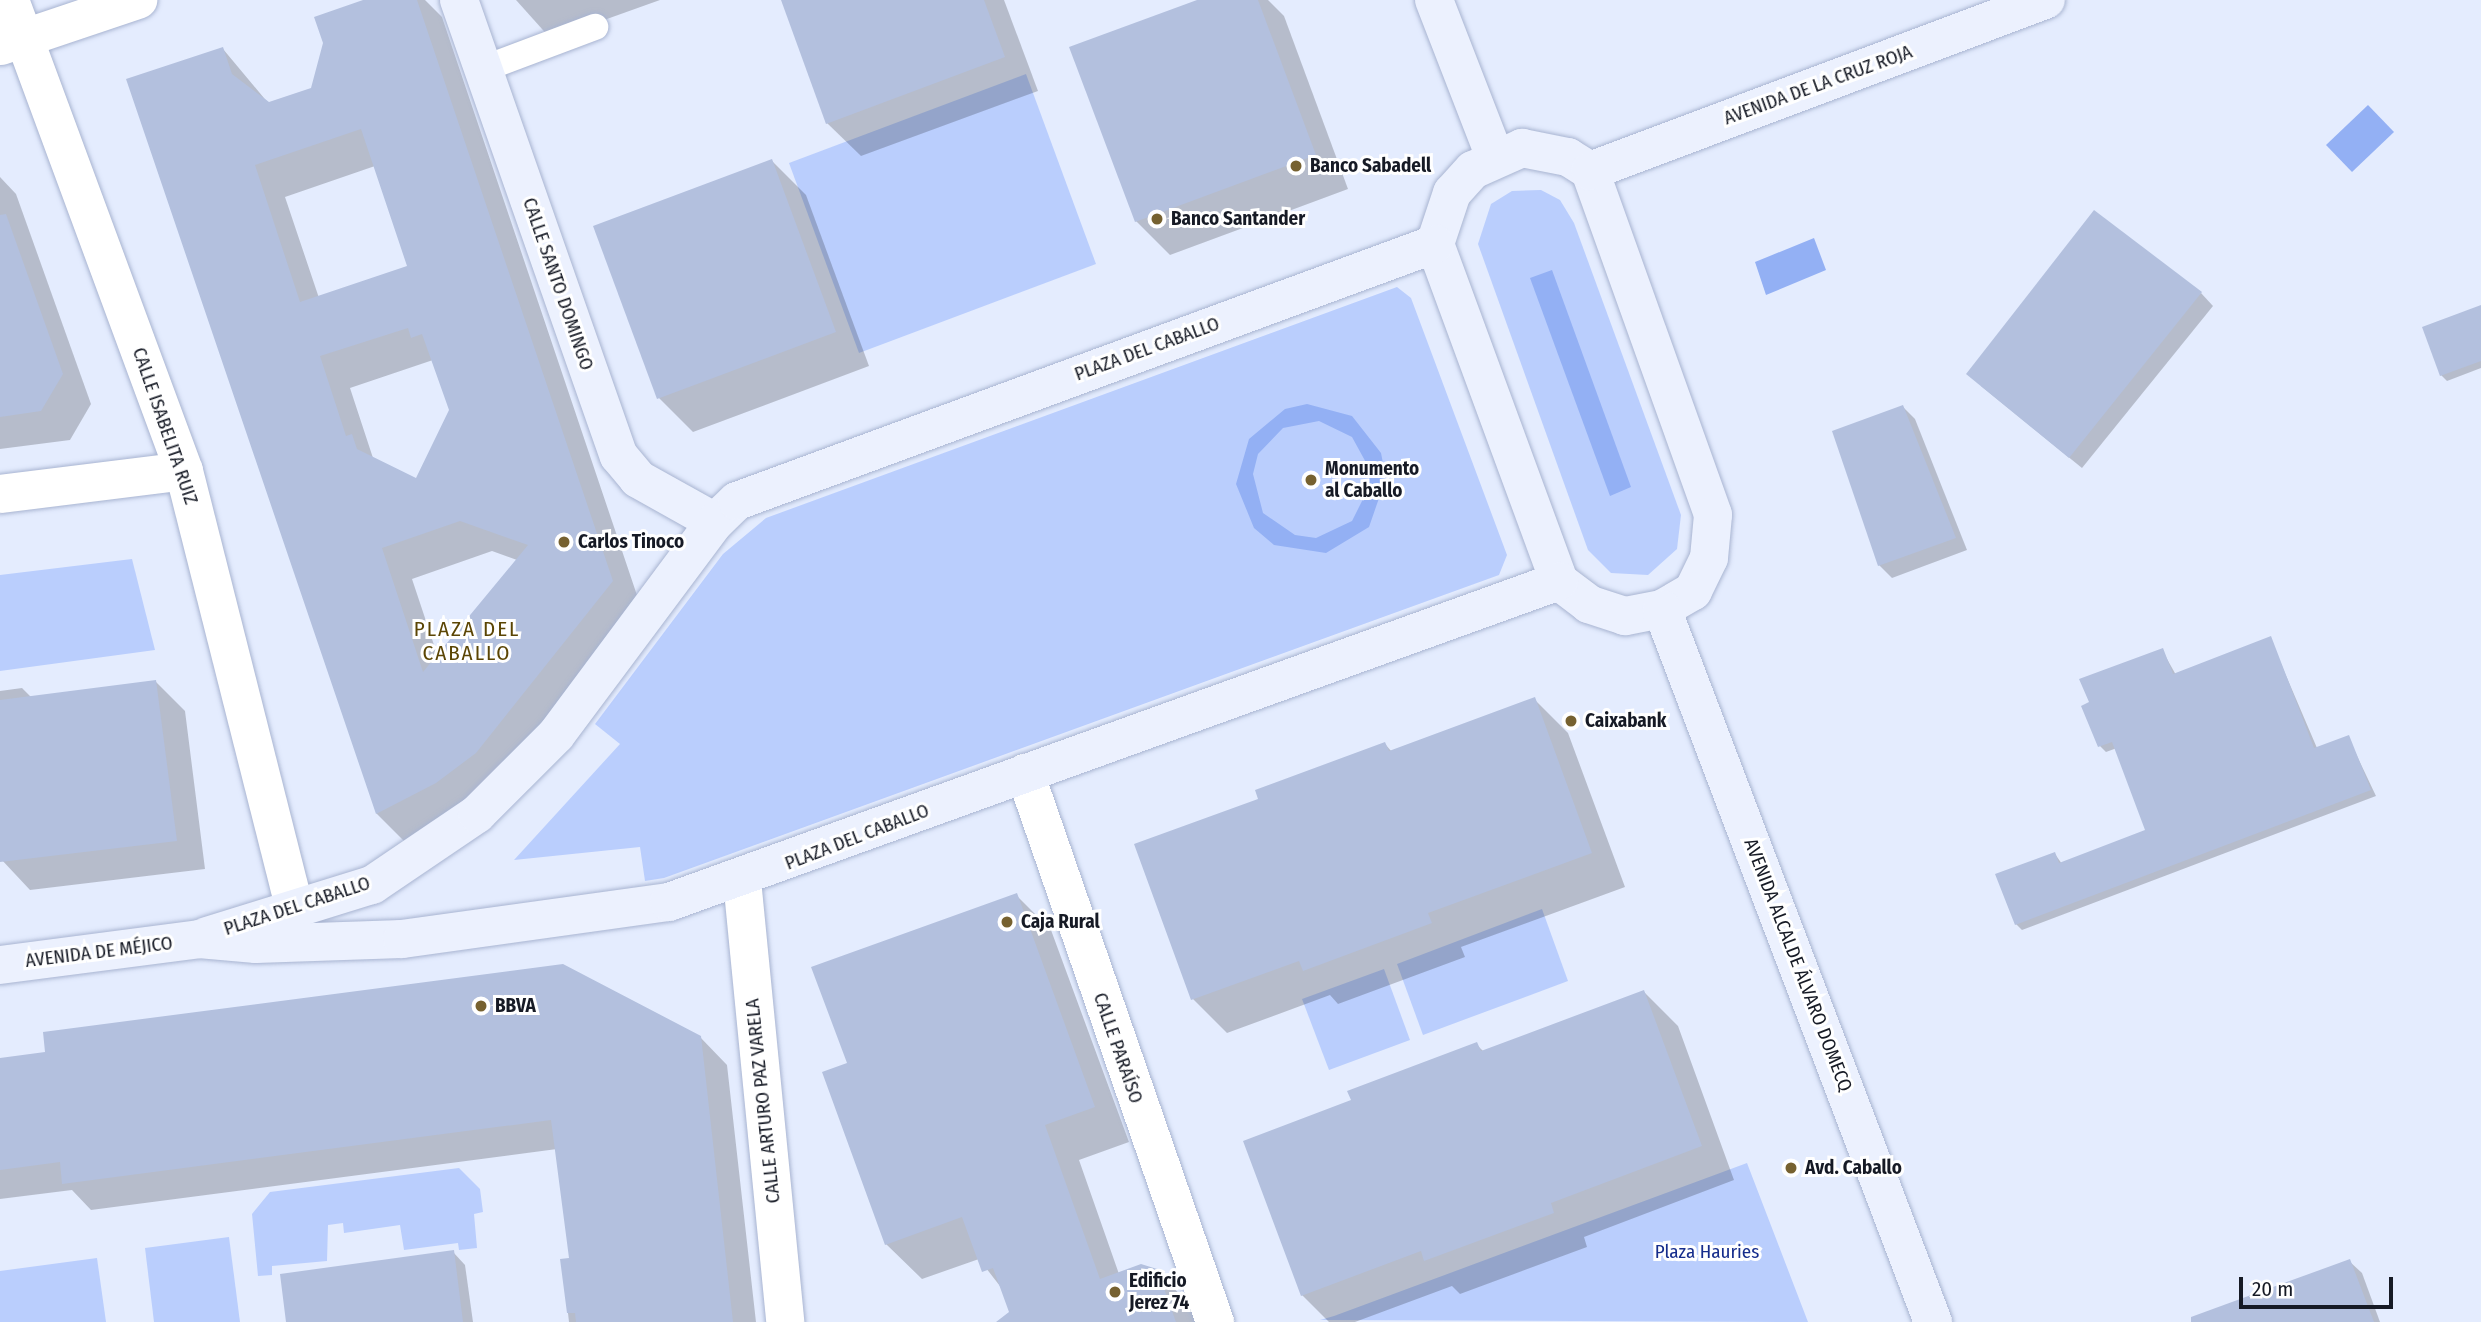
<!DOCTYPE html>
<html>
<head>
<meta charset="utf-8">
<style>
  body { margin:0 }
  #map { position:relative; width:2481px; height:1322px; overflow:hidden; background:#e4ecfe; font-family:"Fira Sans Condensed",sans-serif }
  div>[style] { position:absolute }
  .green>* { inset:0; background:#bacefd }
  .water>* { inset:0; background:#93b0f4 }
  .shadow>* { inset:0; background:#0003 }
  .building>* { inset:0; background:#b3c0de }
  .roads { filter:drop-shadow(0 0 2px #a8b4d1) drop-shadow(0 0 2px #a8b4d1) }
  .lane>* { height:26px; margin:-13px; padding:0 13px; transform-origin:13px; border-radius:13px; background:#fff }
  .street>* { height:38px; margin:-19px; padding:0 19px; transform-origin:19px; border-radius:19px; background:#fff }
  .secondary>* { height:38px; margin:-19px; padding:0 19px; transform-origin:19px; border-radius:19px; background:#ecf1fe }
  .dots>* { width:19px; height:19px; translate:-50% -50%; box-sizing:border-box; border:4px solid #fff; border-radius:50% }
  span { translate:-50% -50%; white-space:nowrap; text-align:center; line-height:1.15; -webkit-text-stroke:6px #fff; paint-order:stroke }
  .street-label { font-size:19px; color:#161a25 }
  .poi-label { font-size:19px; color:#161a25; font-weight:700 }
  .left { translate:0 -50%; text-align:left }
  .park-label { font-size:19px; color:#162d8c }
  .neighbourhood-label { font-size:21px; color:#5b4504; letter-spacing:2px }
  .scale { position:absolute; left:2239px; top:1277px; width:154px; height:32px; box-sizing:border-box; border:4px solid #161a25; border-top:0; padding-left:9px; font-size:21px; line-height:24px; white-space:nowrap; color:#161a25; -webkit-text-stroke:5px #fff; paint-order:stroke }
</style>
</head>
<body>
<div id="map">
  <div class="green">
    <div style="clip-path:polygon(1026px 74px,1096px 264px,859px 353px,789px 163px)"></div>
    <div style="clip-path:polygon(1541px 190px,1560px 200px,1574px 223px,1681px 515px,1677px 549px,1648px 575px,1611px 573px,1588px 550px,1478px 244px,1491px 204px,1512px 191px)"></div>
    <div style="clip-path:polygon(1397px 287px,1411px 298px,1507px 555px,1499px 575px,664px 878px,645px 881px,640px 847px,514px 860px,620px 744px,595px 724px,723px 554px,766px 518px)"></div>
    <div style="clip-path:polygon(132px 559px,155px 650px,0 671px,0 575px)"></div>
    <div style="clip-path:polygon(1542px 909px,1568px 981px,1423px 1035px,1397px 964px)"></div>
    <div style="clip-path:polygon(1384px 969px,1410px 1040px,1329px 1070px,1302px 999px)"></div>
    <div style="clip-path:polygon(1747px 1163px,1808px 1322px,1320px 1320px,1334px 1316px)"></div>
    <div style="clip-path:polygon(459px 1168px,480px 1189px,483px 1212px,474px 1214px,477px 1248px,459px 1250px,458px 1243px,404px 1250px,400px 1225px,344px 1233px,343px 1223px,328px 1225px,327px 1261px,272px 1266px,272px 1275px,258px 1276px,252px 1214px,270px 1192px)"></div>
    <div style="clip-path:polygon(229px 1237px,240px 1322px,154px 1322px,145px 1248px)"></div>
    <div style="clip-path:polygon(97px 1258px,106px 1322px,0 1322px,0 1271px)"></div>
  </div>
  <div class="water">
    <div style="clip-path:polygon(2368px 105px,2394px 132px,2352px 172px,2326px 145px)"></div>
    <div style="clip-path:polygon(1814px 238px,1826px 270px,1766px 295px,1755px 262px)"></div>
    <div style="clip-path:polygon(1552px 270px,1631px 487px,1610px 496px,1530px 278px)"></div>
    <div style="clip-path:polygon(evenodd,1307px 404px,1352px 416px,1381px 453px,1386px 478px,1369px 527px,1326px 553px,1274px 545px,1254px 528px,1236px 484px,1249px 439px,1285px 409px,1307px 404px,1319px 421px,1352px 437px,1369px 468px,1369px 487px,1352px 521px,1316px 538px,1295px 535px,1263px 513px,1253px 474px,1258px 454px,1283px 428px,1319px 421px)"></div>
  </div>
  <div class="shadow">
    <div style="clip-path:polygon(evenodd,368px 0,425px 0,442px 17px,643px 613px,507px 784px,408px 845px,377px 814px,128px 80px,223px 49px,269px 104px,313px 89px,325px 43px,368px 0,375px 166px,410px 267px,319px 298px,285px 197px,375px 166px,368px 0,433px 360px,451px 410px,417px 480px,373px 458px,350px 388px,433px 360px,368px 0,492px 551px,517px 560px,438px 657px,412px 579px,492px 551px)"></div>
    <div style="clip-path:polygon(516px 0,660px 0,551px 39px)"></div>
    <div style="clip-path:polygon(783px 0,1004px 0,1038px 91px,861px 156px,827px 123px)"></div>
    <div style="clip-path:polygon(1203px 0,1268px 0,1284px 16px,1348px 189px,1170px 255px,1136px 221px)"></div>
    <div style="clip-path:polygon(772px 161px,806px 195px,869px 366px,693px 432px,659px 398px)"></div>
    <div style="clip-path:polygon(0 177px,16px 194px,91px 404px,70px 440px,0 449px)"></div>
    <div style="clip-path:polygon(2201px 293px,2213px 306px,2082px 468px,1981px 386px)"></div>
    <div style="clip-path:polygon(2481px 306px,2481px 368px,2447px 381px,2441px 375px)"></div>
    <div style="clip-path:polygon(1903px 407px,1915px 419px,1967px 550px,1892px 578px,1879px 565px)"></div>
    <div style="clip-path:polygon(2270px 638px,2317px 748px,2348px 737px,2376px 796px,2022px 930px,2016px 924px,2055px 854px,2062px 864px,2148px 831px,2117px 748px,2106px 752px,2100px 746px,2084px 707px,2162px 650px,2176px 675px)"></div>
    <div style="clip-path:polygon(156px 682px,185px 711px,205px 869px,30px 890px,0 858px,0 691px,22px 688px,32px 698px)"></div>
    <div style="clip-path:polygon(1534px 699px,1568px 733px,1625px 887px,1461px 947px,1465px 957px,1338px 1004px,1330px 995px,1227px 1033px,1193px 999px,1260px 800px,1385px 744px,1392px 752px)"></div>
    <div style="clip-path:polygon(1016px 895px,1051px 930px,1129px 1142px,1079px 1160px,1119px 1274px,1156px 1271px,1192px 1306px,1197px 1322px,1014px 1322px,1003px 1290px,979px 1259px,922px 1279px,886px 1244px,849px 1064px)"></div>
    <div style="clip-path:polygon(563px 966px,700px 1037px,727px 1065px,756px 1322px,569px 1322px,562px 1260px,571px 1259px,557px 1149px,91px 1210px,72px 1190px,0 1199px,0 1060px,47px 1054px,45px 1033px)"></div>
    <div style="clip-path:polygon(1644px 992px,1678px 1026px,1734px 1180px,1584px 1237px,1587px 1247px,1460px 1294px,1452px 1286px,1355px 1322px,1329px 1322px,1302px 1295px,1353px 1101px,1476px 1044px,1484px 1052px)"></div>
    <div style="clip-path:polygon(453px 1252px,465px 1265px,473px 1322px,288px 1322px)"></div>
    <div style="clip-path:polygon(2349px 1261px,2362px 1273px,2380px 1322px,2221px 1322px)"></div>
  </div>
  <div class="building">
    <div style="clip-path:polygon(evenodd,363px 0,417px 0,613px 581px,476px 753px,436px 783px,376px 814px,126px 79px,223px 47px,232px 74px,269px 102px,311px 88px,323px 43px,314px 17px,363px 0,361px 129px,407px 266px,300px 302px,255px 165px,361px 129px,363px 0,408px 328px,411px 338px,422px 334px,449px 410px,416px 478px,357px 449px,352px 434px,346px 436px,320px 356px,408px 328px,363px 0,460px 521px,528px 545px,423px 672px,382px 548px,460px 521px)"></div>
    <div style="clip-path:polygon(781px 0,984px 0,1005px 57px,826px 124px)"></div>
    <div style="clip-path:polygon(1197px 0,1258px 0,1316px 155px,1135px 222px,1069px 47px)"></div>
    <div style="clip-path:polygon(772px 159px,836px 332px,657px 399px,593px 226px)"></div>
    <div style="clip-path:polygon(2094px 210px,2202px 292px,2069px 458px,1966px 374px)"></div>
    <div style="clip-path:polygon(6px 214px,63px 374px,41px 411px,0 417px,0 215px)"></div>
    <div style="clip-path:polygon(2481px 305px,2481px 361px,2440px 376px,2422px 327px)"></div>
    <div style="clip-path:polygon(1903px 405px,1956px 538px,1878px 566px,1832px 431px)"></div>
    <div style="clip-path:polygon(2271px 636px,2314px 748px,2349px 735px,2371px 790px,2015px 925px,1995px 874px,2055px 852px,2059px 863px,2145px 830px,2112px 742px,2098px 747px,2081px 706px,2089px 702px,2079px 679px,2163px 648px,2173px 674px)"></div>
    <div style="clip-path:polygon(156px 680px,177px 841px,0 862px,0 700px)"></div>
    <div style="clip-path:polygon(1535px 697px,1592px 853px,1428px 913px,1432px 923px,1303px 971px,1299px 961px,1191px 1000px,1134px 844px,1258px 799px,1255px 790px,1385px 742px,1389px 751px)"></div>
    <div style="clip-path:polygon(1017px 893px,1095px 1107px,1045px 1125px,1100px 1279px,1141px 1264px,1157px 1269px,1176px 1322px,996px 1322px,1009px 1312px,993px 1268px,982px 1272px,962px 1217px,885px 1245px,822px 1072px,847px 1063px,811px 967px)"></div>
    <div style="clip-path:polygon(563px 964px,701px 1036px,733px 1322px,576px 1322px,575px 1313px,567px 1313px,560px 1259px,569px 1258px,551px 1120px,62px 1184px,60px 1162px,0 1170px,0 1058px,45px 1052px,43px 1032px)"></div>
    <div style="clip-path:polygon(1644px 990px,1702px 1146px,1551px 1203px,1554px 1213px,1424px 1261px,1421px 1251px,1301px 1296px,1243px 1141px,1351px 1100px,1347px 1091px,1477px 1042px,1481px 1051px)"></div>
    <div style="clip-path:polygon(454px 1250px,463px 1322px,286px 1322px,280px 1274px)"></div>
    <div style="clip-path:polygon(2350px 1259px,2374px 1322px,2191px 1322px,2191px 1317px)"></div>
  </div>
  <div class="roads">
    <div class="lane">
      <div style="left:483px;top:69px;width:120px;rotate:-20.6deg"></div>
    </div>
    <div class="street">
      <div style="left:10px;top:0;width:502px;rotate:69.72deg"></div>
      <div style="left:184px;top:471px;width:448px;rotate:75.8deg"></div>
      <div style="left:1px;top:46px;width:145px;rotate:-18.6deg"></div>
      <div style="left:0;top:494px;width:185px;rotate:-7.1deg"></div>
      <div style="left:1025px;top:773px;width:581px;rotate:70.91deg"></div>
      <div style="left:742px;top:880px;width:444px;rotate:84.4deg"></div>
    </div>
    <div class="secondary">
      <div style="left:459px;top:0;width:483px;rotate:70.7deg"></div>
      <div style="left:619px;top:456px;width:30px;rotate:50deg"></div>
      <div style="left:638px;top:479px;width:88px;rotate:29.2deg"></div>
      <div style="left:1434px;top:0;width:168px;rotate:68.8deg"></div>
      <div style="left:1522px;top:148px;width:47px;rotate:11.1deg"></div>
      <div style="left:1568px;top:157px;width:26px;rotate:32deg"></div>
      <div style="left:1590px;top:171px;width:365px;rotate:70.3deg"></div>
      <div style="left:1713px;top:515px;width:43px;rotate:95.3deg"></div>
      <div style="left:1709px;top:558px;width:37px;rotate:116deg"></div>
      <div style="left:1693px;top:591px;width:36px;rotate:150deg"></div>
      <div style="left:1662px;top:609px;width:38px;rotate:169deg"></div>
      <div style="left:1625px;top:616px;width:38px;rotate:-162deg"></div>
      <div style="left:1589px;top:604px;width:38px;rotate:-143deg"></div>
      <div style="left:1559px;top:581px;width:359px;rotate:-110.2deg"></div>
      <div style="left:1435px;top:244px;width:54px;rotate:-71.6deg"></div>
      <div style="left:1452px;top:193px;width:31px;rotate:-48deg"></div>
      <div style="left:1473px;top:170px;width:54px;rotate:-24.2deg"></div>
      <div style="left:1590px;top:171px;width:487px;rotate:-20.6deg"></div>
      <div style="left:1662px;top:609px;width:763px;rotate:69.19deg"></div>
      <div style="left:207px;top:936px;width:173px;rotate:-17.2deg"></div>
      <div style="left:372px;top:885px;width:127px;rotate:-34.1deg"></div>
      <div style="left:477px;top:814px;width:112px;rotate:-45deg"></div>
      <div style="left:556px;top:735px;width:266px;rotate:-53.3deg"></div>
      <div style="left:715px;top:522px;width:30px;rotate:-44deg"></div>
      <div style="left:737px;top:501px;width:744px;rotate:-20.21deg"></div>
      <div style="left:0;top:965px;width:201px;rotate:-7.4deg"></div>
      <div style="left:199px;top:939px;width:57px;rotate:5deg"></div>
      <div style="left:256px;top:944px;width:146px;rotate:-2deg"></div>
      <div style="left:402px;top:939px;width:270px;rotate:-7.9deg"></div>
      <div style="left:669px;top:902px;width:946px;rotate:-19.83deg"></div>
    </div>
  </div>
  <div class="dots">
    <div style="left:1296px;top:166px;background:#766130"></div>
    <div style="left:1157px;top:219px;background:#766130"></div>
    <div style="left:1311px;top:480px;background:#766130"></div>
    <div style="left:564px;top:542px;background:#766130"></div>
    <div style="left:1571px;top:721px;background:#766130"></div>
    <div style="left:1007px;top:922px;background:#766130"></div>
    <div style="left:481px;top:1006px;background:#766130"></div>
    <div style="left:1791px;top:1168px;background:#766130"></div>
    <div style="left:1115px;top:1292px;background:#766130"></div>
  </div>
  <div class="street-label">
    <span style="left:1818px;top:85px;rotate:-20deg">AVENIDA DE LA CRUZ ROJA</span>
    <span style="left:558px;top:284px;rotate:71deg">CALLE SANTO DOMINGO</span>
    <span style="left:1147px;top:349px;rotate:-20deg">PLAZA DEL CABALLO</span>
    <span style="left:165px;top:426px;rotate:71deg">CALLE ISABELITA RUIZ</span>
    <span style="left:857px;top:837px;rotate:-21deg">PLAZA DEL CABALLO</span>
    <span style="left:297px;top:906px;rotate:-18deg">PLAZA DEL CABALLO</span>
    <span style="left:99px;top:952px;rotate:-7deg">AVENIDA DE MÉJICO</span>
    <span style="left:1798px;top:965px;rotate:69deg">AVENIDA ALCALDE ÁLVARO DOMECQ</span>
    <span style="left:1118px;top:1048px;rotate:71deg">CALLE PARAÍSO</span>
    <span style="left:763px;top:1101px;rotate:-96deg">CALLE ARTURO PAZ VARELA</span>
  </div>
  <div class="poi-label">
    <span class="left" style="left:1310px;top:166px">Banco Sabadell</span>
    <span class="left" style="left:1171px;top:219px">Banco Santander</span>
    <span class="left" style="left:1325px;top:480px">Monumento<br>al Caballo</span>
    <span class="left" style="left:578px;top:542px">Carlos Tinoco</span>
    <span class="left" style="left:1585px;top:721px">Caixabank</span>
    <span class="left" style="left:1021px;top:922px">Caja Rural</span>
    <span class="left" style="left:495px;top:1006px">BBVA</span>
    <span class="left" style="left:1805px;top:1168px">Avd. Caballo</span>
    <span class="left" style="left:1129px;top:1292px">Edificio<br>Jerez 74</span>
  </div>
  <div class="park-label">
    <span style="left:1707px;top:1252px">Plaza Hauries</span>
  </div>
  <div class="neighbourhood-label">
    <span style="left:467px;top:641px">PLAZA DEL<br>CABALLO</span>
  </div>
  <div class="scale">20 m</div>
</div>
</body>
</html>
